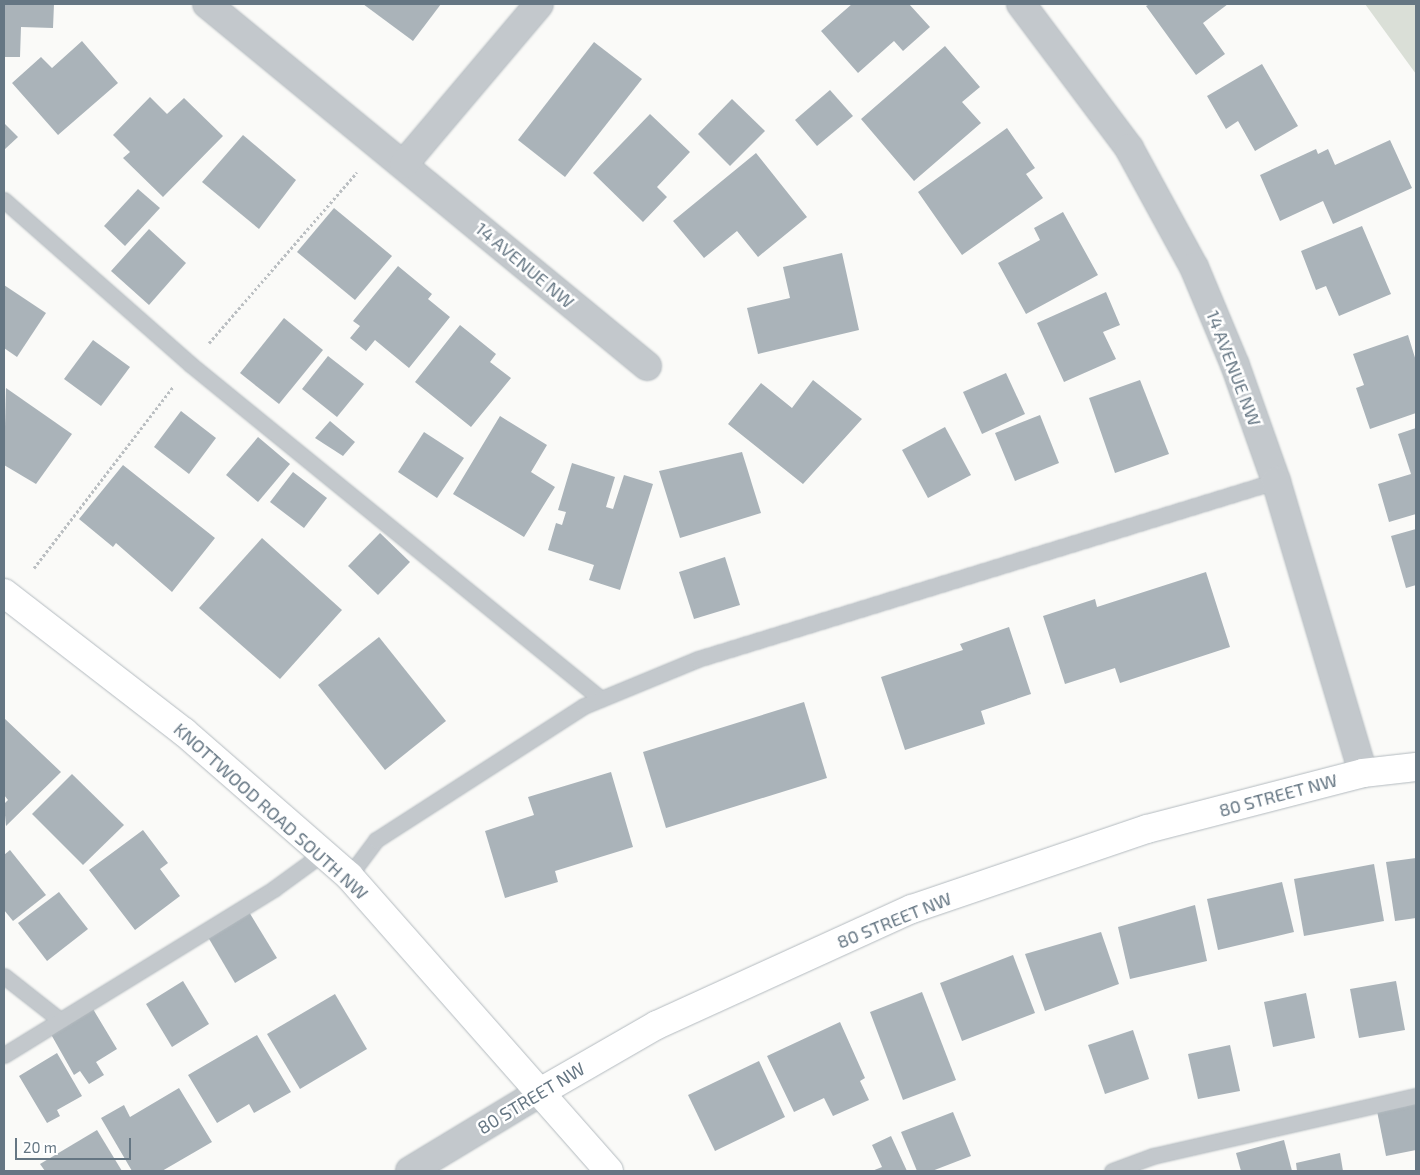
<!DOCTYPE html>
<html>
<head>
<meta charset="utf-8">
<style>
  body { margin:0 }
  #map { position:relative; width:1420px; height:1175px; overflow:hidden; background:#fafaf8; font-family:"Exo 2",sans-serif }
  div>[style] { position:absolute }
  .green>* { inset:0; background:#dadfd7 }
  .building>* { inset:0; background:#aab3b9 }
  .path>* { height:3px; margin-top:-1.5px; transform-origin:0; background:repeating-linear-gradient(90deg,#bbbfc2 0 2.5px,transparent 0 5px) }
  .roads { filter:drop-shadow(0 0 1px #b3babf) drop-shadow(0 0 1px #b3babf) }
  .lane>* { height:15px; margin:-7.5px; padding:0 7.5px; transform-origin:7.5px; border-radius:7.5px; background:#c3c8cc }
  .street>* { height:28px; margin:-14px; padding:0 14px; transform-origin:14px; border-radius:14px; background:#c3c8cc }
  .secondary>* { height:28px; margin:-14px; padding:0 14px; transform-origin:14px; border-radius:14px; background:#fff }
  span { translate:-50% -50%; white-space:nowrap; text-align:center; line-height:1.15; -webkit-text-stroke:5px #fff; paint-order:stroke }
  .street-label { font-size:18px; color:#657683 }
  .frame { position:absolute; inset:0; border:5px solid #657683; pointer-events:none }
  .scale { position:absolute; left:15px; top:1138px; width:116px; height:22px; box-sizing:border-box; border:2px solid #657683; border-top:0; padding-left:6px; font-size:15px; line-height:18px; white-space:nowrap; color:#657683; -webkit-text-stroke:4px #fff; paint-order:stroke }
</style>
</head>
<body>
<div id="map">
  <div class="green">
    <div style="clip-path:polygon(1365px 4px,1416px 4px,1416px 74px)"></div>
  </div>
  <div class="building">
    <div style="clip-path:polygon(4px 4px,54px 4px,53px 28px,21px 27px,20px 57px,4px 57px)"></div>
    <div style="clip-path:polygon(363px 4px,441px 4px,413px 41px)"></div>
    <div style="clip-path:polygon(852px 4px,909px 4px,930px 27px,903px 51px,894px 41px,858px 73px,821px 31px)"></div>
    <div style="clip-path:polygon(1150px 4px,1228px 4px,1203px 23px,1225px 54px,1196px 75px,1146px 6px)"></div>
    <div style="clip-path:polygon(82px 41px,118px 83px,58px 135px,12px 83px,41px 57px,52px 68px)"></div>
    <div style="clip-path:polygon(594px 42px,642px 79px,565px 177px,518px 140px)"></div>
    <div style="clip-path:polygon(945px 46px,980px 87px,962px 102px,981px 123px,914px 181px,861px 119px)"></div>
    <div style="clip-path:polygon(1262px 64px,1298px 126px,1255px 151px,1238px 121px,1226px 129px,1207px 96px)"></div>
    <div style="clip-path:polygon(830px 90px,853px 116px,817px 146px,795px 120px)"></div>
    <div style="clip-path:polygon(150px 97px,167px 114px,184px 98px,223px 136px,163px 197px,123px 158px,130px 152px,113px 135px)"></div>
    <div style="clip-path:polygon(732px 99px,765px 131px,730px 166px,698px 134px)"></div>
    <div style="clip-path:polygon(650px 114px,690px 152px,657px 187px,667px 197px,643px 222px,593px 173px)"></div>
    <div style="clip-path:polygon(4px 123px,18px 137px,4px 150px)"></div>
    <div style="clip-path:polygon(1007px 128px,1035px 168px,1026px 174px,1043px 198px,962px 255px,918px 192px)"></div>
    <div style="clip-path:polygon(243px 135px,296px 180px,259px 229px,202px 182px)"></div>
    <div style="clip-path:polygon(1390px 140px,1412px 188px,1333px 224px,1323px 201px,1280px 221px,1260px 175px,1316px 149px,1318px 154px,1328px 149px,1335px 165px)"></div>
    <div style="clip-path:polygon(756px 153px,807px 217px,758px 257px,737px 231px,704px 258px,673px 221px)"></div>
    <div style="clip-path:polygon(138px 189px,160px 208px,125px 246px,104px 226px)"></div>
    <div style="clip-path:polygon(334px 208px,392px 256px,355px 300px,297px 252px)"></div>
    <div style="clip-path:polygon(1063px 212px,1098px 275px,1026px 314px,998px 263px,1040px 240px,1034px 228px)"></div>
    <div style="clip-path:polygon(1362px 226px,1391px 294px,1339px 316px,1326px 286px,1316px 290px,1301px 251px)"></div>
    <div style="clip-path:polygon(149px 229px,186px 263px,149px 305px,111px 271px)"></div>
    <div style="clip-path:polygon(842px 253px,859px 330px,758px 354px,747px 308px,790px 298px,783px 267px)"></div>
    <div style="clip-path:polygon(398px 266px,432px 294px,428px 299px,450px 317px,409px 368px,375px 340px,366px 351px,350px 338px,360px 326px,353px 321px)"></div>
    <div style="clip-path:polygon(4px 285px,46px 313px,17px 357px,4px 348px)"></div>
    <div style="clip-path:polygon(1106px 292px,1120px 325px,1103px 332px,1116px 359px,1064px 382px,1037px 323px)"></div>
    <div style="clip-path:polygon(284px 318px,323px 350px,279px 404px,240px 373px)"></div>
    <div style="clip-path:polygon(460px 325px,496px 354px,490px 362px,511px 378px,471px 427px,415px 382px)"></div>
    <div style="clip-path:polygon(1408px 335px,1416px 361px,1416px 413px,1370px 429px,1356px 388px,1364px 385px,1353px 354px)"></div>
    <div style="clip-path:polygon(93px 340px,130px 367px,101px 406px,64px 379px)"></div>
    <div style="clip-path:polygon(328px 356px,364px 384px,337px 417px,302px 389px)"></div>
    <div style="clip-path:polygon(1006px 373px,1025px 414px,982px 434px,963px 392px)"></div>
    <div style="clip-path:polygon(813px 380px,862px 419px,803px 484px,728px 424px,761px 383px,792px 408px)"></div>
    <div style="clip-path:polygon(1140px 380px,1169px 454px,1115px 473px,1089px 398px)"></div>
    <div style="clip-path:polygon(6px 388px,72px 434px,36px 484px,4px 465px)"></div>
    <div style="clip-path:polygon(181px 411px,216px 438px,189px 474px,154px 447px)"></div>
    <div style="clip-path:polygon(1040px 415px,1059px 463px,1015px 481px,995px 433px)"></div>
    <div style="clip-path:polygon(500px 416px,547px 445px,531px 472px,555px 487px,524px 537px,453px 494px)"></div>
    <div style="clip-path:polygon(330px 421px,355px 442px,343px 456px,315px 438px)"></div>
    <div style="clip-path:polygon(945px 427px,971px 475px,928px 498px,902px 450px)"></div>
    <div style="clip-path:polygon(1416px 428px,1416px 514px,1389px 522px,1378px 484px,1411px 474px,1398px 434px)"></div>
    <div style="clip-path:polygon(424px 432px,464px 458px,437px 498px,398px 472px)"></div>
    <div style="clip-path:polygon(258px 437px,290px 464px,258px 502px,226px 475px)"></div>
    <div style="clip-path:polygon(742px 452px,761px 513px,680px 538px,659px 471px)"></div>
    <div style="clip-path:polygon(572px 463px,615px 477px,606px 507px,613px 509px,624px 475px,653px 484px,620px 590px,589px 580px,594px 565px,548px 550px,556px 523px,562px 525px,566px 512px,558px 510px)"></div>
    <div style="clip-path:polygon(123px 465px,215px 538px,172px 592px,116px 543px,113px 547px,79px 519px)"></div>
    <div style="clip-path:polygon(293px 472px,327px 498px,304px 528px,270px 502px)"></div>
    <div style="clip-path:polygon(1416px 529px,1416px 585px,1406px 588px,1391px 536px)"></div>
    <div style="clip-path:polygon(380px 533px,410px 562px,378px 595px,348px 566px)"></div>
    <div style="clip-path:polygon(262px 538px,342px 610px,280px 679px,199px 608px)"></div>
    <div style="clip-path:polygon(725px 557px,740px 605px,694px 619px,679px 572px)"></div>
    <div style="clip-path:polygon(1206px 572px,1230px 647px,1120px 683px,1115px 668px,1065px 684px,1043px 616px,1095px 599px,1097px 607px)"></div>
    <div style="clip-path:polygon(1009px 627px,1031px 694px,981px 711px,985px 724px,905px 750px,881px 677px,963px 650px,960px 644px)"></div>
    <div style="clip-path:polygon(379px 637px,446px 721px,385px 770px,318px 685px)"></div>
    <div style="clip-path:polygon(804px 702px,827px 778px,666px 828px,643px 752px)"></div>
    <div style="clip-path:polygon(4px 718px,61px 772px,6px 826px,4px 804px,8px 800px,4px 795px)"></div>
    <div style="clip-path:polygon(611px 772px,633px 847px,555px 871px,558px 882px,505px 898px,485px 831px,534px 815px,528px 797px)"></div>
    <div style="clip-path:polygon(72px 774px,124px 825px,83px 865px,32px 814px)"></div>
    <div style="clip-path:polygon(143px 830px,168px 863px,160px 869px,180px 896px,135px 930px,89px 870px)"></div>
    <div style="clip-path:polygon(10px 850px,46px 895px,13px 921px,4px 910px,4px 855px)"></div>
    <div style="clip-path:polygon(1416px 858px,1416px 918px,1395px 921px,1386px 862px)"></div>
    <div style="clip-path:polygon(1374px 864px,1384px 921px,1304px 936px,1294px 879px)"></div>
    <div style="clip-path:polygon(1282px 882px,1294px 932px,1218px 950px,1207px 899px)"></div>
    <div style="clip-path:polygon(59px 892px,88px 929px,47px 961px,18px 923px)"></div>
    <div style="clip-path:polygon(1195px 905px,1207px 961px,1130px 979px,1118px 927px)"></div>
    <div style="clip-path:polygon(246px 907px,277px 958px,235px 983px,205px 932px)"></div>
    <div style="clip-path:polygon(1101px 932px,1119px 984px,1045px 1011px,1025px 954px)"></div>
    <div style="clip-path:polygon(1013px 955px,1035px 1013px,962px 1041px,940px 983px)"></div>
    <div style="clip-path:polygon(183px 981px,209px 1024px,172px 1047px,146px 1004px)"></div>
    <div style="clip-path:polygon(1396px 981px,1405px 1030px,1359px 1038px,1350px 989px)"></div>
    <div style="clip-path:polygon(922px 992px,956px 1080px,903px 1100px,870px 1012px)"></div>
    <div style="clip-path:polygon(1306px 993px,1315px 1038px,1273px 1047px,1264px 1002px)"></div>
    <div style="clip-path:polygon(335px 994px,367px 1049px,300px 1089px,267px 1034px)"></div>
    <div style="clip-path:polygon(90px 1004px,117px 1049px,96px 1062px,104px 1075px,89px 1084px,80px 1071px,74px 1075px,48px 1029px)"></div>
    <div style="clip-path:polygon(840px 1022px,865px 1078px,860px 1081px,869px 1100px,833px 1116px,824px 1098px,794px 1112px,767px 1056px)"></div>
    <div style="clip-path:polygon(1133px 1030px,1149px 1079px,1105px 1094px,1088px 1045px)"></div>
    <div style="clip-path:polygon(257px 1035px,291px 1092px,254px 1113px,249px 1104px,217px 1123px,188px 1075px)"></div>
    <div style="clip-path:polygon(1230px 1045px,1240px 1091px,1198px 1099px,1188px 1054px)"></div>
    <div style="clip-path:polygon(57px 1053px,82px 1096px,57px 1110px,60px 1116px,47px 1123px,19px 1076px)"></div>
    <div style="clip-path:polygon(759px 1061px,785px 1117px,715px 1151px,688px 1095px)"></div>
    <div style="clip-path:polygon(179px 1088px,212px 1142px,162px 1171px,132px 1171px,101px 1118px,124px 1105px,130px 1117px)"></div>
    <div style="clip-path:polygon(1416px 1098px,1416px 1150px,1386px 1156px,1376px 1106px)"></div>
    <div style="clip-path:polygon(953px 1112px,971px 1156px,932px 1171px,917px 1171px,901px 1132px)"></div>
    <div style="clip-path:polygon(97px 1130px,122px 1171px,45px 1171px,40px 1164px)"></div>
    <div style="clip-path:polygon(891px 1136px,907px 1171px,872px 1171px,882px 1167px,872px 1145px)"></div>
    <div style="clip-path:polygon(1284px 1140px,1292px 1171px,1241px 1171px,1236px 1153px)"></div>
    <div style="clip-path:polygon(1340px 1153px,1343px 1171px,1297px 1171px,1296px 1163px)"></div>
  </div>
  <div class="path">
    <div style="left:209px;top:343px;width:226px;rotate:-49.1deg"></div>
    <div style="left:34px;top:568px;width:228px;rotate:-52.5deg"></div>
  </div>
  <div class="roads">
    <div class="lane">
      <div style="left:4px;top:200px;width:248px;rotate:41.4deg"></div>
      <div style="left:190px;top:364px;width:530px;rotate:39.18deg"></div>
      <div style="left:349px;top:876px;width:45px;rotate:-53.1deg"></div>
      <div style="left:376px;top:840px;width:247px;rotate:-32.8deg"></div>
      <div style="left:584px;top:706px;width:123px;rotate:-22.4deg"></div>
      <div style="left:698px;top:659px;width:605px;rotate:-17.12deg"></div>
      <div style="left:4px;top:976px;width:71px;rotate:38.2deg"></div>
      <div style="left:4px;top:1055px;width:318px;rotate:-31.6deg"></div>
      <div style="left:275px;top:888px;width:59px;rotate:-36.1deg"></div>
      <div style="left:1112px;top:1171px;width:44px;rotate:-20.1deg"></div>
      <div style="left:1153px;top:1156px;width:270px;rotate:-12.9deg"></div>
    </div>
    <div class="street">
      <div style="left:207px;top:4px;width:570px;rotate:39.45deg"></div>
      <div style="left:1021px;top:4px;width:180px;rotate:53.1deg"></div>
      <div style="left:1129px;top:148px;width:136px;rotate:61.4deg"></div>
      <div style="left:1194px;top:267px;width:106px;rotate:67.3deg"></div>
      <div style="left:1235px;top:365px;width:123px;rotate:70.5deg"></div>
      <div style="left:1276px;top:481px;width:305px;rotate:73.4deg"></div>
      <div style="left:404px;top:164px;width:209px;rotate:-49.8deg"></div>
      <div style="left:410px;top:1171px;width:154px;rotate:-31.2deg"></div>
    </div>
    <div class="secondary">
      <div style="left:4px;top:593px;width:227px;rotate:37.7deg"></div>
      <div style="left:184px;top:732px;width:219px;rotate:41.1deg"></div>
      <div style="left:349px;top:876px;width:393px;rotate:48.6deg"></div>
      <div style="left:542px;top:1091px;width:133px;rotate:-29.9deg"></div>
      <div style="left:657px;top:1025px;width:280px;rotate:-24.5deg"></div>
      <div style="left:912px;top:909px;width:248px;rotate:-18.8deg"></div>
      <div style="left:1147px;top:829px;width:223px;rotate:-14.5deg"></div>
      <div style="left:1363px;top:773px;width:53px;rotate:-6.5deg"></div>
    </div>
  </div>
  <div class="street-label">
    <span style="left:525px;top:265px;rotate:40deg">14 AVENUE NW</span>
    <span style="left:1234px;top:368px;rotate:69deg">14 AVENUE NW</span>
    <span style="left:1278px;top:795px;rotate:-15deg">80 STREET NW</span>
    <span style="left:271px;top:811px;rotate:42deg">KNOTTWOOD ROAD SOUTH NW</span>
    <span style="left:894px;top:920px;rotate:-22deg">80 STREET NW</span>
    <span style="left:531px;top:1098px;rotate:-31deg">80 STREET NW</span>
  </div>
  <div class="frame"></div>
  <div class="scale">20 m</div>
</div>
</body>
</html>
